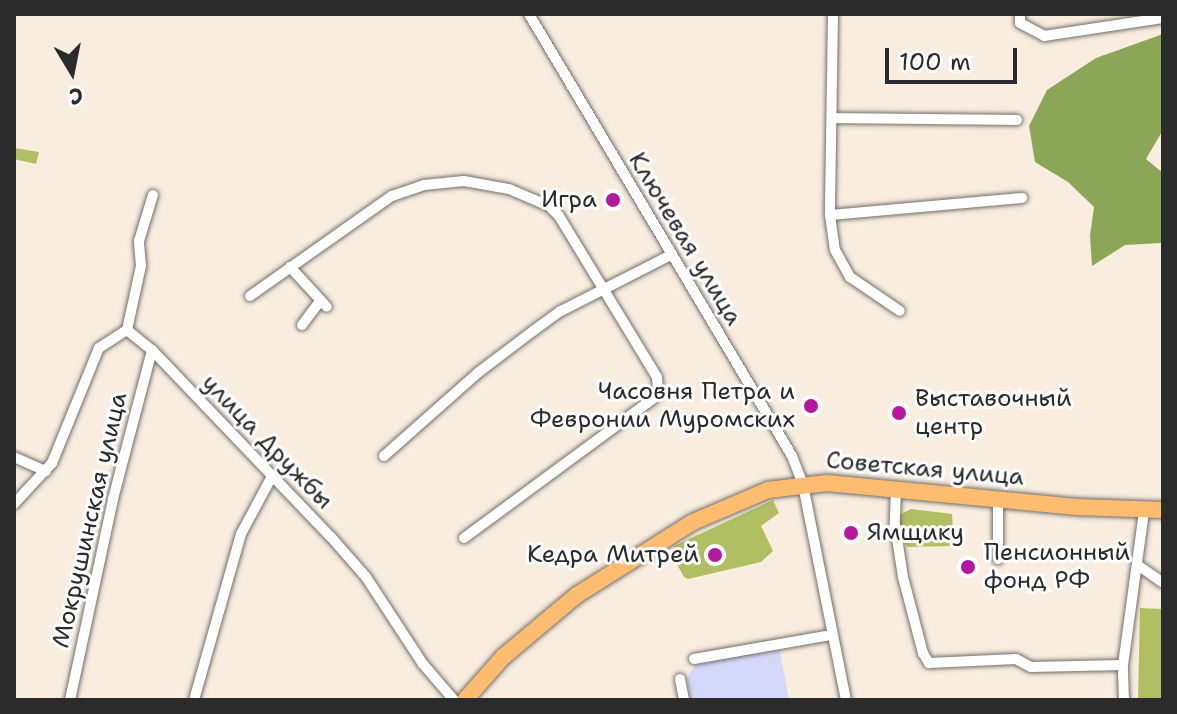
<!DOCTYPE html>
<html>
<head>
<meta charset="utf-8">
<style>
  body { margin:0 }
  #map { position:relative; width:1177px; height:714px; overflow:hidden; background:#f8edde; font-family:"Shantell Sans",sans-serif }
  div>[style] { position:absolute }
  .built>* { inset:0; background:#d4d8f9 }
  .green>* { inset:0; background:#b0bf62 }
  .forest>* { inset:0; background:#8ca658 }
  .roads { filter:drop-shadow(0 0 2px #736f6a) drop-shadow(0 0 2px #736f6a) }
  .street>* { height:10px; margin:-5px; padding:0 5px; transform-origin:5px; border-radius:5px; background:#fff }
  .primary>* { height:16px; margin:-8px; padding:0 8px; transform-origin:8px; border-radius:8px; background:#febc70 }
  .dots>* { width:22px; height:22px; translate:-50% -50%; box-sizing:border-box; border:4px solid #fff; border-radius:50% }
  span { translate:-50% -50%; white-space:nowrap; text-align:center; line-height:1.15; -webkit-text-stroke:6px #fff; paint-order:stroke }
  .poi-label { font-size:24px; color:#2b2b2b }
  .right { translate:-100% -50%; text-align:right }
  .left { translate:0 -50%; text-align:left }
  .street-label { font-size:24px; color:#2b2b2b }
  .frame { position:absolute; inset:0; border:16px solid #2b2b2b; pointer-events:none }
  .north { position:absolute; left:32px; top:32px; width:80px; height:80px; -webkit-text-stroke:6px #fff; paint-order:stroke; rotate:170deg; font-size:22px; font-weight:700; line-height:32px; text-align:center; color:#2b2b2b }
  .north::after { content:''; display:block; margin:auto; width:28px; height:36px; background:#2b2b2b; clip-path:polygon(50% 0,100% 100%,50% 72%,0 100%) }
  .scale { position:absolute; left:885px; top:48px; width:132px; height:36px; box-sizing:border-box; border:4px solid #2b2b2b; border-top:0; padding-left:10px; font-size:24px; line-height:28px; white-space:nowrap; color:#2b2b2b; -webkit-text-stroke:6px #fff; paint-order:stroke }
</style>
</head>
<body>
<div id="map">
  <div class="built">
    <div style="clip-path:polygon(779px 647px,789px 700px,691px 700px,687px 678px,697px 663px)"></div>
  </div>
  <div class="green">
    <div style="clip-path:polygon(14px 148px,39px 152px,36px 164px,14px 159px)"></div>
    <div style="clip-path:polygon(773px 500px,779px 513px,761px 526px,773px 551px,761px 562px,688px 579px,684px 577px,674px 559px,674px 546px)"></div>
    <div style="clip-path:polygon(911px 509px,952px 514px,954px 546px,908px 547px,902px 541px,899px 515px)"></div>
    <div style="clip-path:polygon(1140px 608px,1163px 609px,1163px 700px,1138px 700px)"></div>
  </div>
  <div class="forest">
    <div style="clip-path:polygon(1163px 34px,1163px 130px,1146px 159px,1163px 173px,1161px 243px,1125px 245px,1092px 266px,1090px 236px,1094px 207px,1068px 182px,1035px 162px,1029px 126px,1047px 90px,1096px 58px)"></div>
  </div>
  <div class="roads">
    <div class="street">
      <div style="left:529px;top:14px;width:514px;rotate:59.25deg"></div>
      <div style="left:792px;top:456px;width:31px;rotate:69deg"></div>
      <div style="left:803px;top:485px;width:219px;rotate:78.7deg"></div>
      <div style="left:833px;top:14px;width:201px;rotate:90.9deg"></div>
      <div style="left:830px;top:215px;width:35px;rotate:82deg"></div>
      <div style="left:835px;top:250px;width:31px;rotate:61deg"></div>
      <div style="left:850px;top:277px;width:60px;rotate:34.2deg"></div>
      <div style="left:1020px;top:14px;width:9px;rotate:90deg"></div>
      <div style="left:1020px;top:23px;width:27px;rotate:28deg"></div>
      <div style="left:1044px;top:36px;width:120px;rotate:-8.6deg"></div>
      <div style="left:832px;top:118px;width:185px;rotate:0.6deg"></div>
      <div style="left:830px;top:215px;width:193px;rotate:-5.1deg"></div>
      <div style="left:290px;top:267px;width:54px;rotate:47.2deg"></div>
      <div style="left:250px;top:296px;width:174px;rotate:-35.2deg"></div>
      <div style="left:392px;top:196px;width:34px;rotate:-19deg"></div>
      <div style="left:424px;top:185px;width:40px;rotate:-5.7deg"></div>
      <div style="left:464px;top:181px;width:46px;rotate:10.1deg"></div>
      <div style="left:509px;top:189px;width:43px;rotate:23deg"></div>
      <div style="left:549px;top:206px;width:14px;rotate:45deg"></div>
      <div style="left:559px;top:216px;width:188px;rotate:58.7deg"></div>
      <div style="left:657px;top:377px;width:13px;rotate:86deg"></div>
      <div style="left:658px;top:390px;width:9px;rotate:117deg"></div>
      <div style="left:654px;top:398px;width:236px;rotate:143.6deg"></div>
      <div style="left:302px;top:325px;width:30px;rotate:-53deg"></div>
      <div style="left:127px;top:330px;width:32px;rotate:39deg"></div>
      <div style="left:152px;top:350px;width:259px;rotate:46.3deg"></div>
      <div style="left:331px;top:537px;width:53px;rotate:48.8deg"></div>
      <div style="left:366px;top:577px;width:104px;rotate:56.8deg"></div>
      <div style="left:423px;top:664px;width:48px;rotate:49.3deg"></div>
      <div style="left:127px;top:330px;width:66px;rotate:-77.7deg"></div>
      <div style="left:141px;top:266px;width:25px;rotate:-95deg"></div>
      <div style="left:139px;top:241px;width:48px;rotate:-73.1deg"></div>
      <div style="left:384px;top:456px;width:127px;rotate:-41.5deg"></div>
      <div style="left:479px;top:372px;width:68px;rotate:-37.2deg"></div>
      <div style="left:533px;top:331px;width:34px;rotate:-36deg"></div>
      <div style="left:561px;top:311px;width:123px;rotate:-27deg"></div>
      <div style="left:14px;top:457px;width:35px;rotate:24deg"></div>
      <div style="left:896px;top:487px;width:38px;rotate:92deg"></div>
      <div style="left:895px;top:525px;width:53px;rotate:81.3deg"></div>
      <div style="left:903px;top:577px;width:79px;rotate:75.3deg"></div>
      <div style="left:923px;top:653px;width:12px;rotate:59deg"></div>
      <div style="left:929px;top:663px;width:87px;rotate:-2.6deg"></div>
      <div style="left:1016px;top:659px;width:17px;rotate:28deg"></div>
      <div style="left:1031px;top:667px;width:92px;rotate:-1.2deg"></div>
      <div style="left:998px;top:499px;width:60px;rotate:90deg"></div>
      <div style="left:14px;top:504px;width:56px;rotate:-47.2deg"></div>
      <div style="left:52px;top:463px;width:124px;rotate:-67.8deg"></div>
      <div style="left:99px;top:348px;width:33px;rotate:-33deg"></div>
      <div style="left:1139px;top:566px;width:29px;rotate:35deg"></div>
      <div style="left:694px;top:659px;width:140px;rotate:-9.9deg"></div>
      <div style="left:680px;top:679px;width:21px;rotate:79deg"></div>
      <div style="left:70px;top:700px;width:206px;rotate:-77.9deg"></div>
      <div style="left:113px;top:499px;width:154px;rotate:-75.3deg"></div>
      <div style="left:194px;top:700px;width:173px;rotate:-74.2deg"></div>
      <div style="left:241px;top:534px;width:64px;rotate:-61.8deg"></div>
      <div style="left:1124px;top:700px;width:35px;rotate:-92deg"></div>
      <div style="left:1123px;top:665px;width:155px;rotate:-82.2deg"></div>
    </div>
    <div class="primary">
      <div style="left:465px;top:700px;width:57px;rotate:-48.5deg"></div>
      <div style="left:503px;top:657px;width:97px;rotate:-40deg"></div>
      <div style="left:577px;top:595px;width:137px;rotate:-32.2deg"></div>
      <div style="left:693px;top:522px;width:82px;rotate:-23.1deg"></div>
      <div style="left:768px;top:490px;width:59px;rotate:-6.8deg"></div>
      <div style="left:827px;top:483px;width:251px;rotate:5.5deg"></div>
      <div style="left:1077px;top:507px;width:86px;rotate:2deg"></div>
    </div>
  </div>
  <div class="dots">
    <div style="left:613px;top:200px;background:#b5179e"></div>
    <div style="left:811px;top:406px;background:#b5179e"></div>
    <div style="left:899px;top:413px;background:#b5179e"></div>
    <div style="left:851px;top:533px;background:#b5179e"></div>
    <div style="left:715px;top:555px;background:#b5179e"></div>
    <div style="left:968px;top:567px;background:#b5179e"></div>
  </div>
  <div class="poi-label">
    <span class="right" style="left:597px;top:200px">Игра</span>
    <span class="right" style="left:795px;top:406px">Часовня Петра и<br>Февронии Муромских</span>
    <span class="left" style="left:915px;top:413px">Выставочный<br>центр</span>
    <span class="left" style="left:867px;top:533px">Ямщику</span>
    <span class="left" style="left:984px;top:567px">Пенсионный<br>фонд РФ</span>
    <span class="right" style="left:699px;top:555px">Кедра Митрей</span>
  </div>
  <div class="street-label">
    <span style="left:685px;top:239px;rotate:59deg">Ключевая улица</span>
    <span style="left:267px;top:442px;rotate:46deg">улица Дружбы</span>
    <span style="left:925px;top:469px;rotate:5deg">Советская улица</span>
    <span style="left:90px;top:520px;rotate:-77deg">Мокрушинская улица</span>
  </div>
  <div class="frame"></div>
  <div class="north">С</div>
  <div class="scale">100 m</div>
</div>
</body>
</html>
